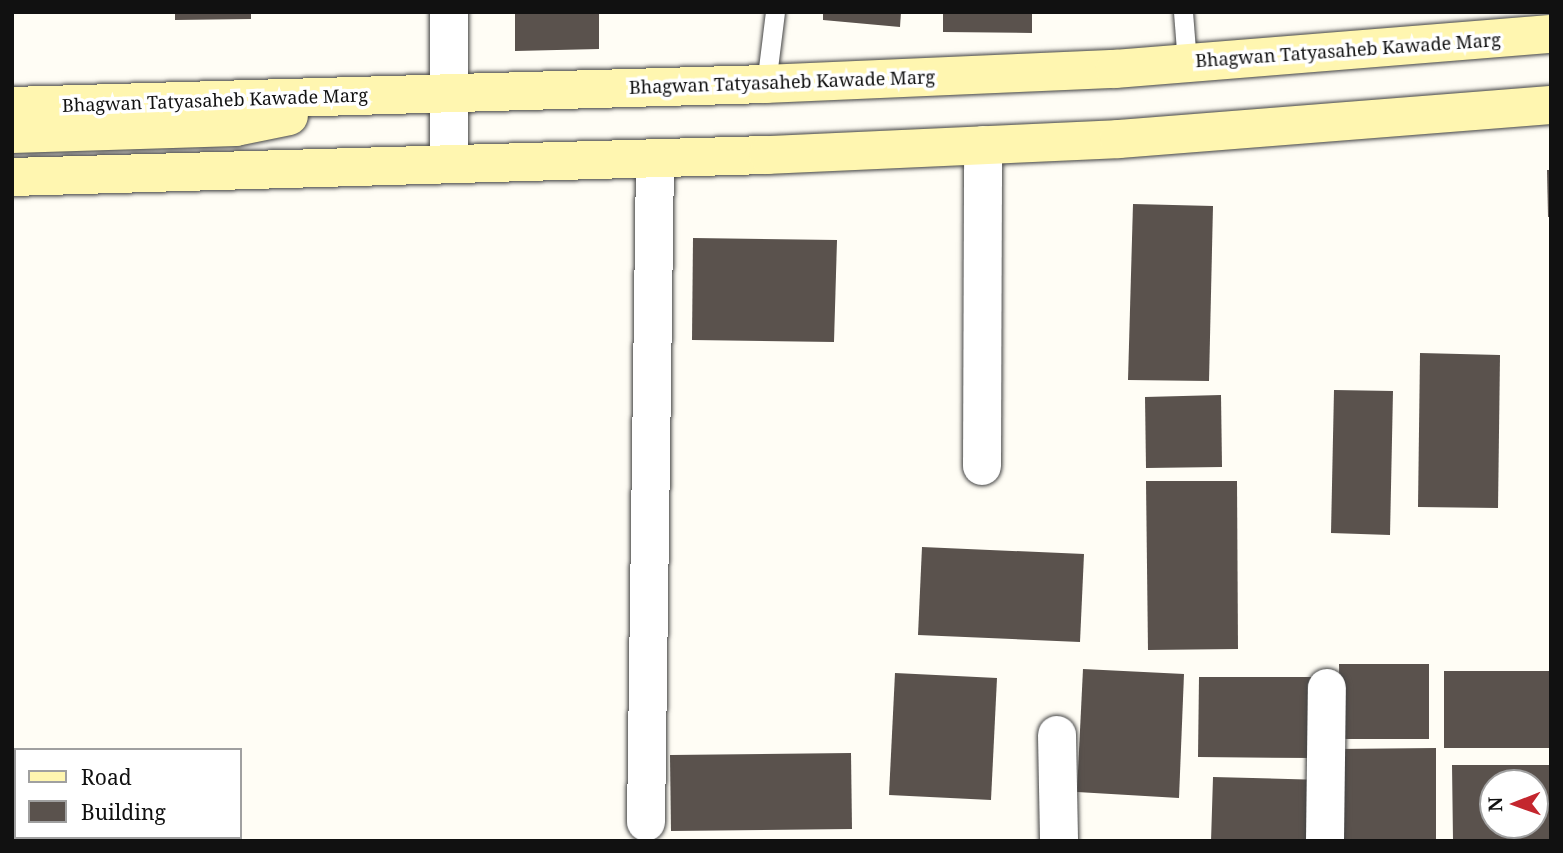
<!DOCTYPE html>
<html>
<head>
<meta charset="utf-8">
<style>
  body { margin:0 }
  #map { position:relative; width:1563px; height:853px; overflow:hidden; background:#fffdf5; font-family:"Noto Serif",serif }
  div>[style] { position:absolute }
  .building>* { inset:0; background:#5a524d }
  .roads { filter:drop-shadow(0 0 2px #444) drop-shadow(0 0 2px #444) }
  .lane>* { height:19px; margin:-9.5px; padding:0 9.5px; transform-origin:9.5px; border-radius:9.5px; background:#fff }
  .street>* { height:38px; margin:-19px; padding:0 19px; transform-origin:19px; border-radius:19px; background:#fff }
  .secondary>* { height:38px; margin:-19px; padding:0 19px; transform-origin:19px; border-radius:19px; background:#fff6b0 }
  span { translate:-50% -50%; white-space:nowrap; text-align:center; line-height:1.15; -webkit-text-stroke:7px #fff; paint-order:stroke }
  .street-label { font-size:18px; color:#111 }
  .frame { position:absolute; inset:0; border:14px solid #111; pointer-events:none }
  .legend { position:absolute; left:14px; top:748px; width:228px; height:91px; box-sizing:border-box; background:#fff; border:2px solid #a0a0a0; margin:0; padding:9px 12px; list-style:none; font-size:21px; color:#111 }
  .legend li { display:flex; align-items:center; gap:14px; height:35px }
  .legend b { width:35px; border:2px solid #a0a0a0 }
  .north { position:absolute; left:1479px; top:769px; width:70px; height:70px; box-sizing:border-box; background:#fff; border:2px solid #a0a0a0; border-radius:50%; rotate:269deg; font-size:19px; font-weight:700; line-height:28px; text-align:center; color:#111 }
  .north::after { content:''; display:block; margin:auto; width:24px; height:32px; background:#c4262e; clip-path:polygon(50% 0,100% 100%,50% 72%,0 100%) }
</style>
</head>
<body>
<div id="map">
  <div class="building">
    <div style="clip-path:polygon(175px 12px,251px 12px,251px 19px,175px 20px)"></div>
    <div style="clip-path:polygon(515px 12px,599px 12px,599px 49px,515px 51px)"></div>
    <div style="clip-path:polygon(823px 12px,901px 12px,900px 27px,823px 20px)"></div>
    <div style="clip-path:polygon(943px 12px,1032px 12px,1032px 33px,943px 32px)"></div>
    <div style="clip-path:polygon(1547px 170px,1551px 170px,1551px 217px,1548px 217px)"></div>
    <div style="clip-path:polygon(1133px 204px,1213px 206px,1209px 381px,1128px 380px)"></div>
    <div style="clip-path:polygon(693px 238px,837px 240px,834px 342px,692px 340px)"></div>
    <div style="clip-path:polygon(1420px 353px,1500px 355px,1498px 508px,1418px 507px)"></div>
    <div style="clip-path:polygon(1334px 390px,1393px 391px,1390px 535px,1331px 533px)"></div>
    <div style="clip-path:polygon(1221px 395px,1222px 467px,1146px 468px,1145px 397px)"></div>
    <div style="clip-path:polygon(1146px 481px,1237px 481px,1238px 649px,1148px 650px)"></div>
    <div style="clip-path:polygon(922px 547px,1084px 554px,1080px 642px,918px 635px)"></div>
    <div style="clip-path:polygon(1339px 664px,1429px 664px,1429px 739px,1340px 739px)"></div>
    <div style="clip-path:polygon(1083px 669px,1184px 674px,1179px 798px,1077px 792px)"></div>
    <div style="clip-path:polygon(1444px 671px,1551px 671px,1551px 748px,1444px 748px)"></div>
    <div style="clip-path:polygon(895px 673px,997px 678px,991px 800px,889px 795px)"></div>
    <div style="clip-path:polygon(1199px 677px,1313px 677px,1313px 758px,1198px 757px)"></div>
    <div style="clip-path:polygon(1436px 748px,1436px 841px,1336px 841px,1336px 749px)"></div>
    <div style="clip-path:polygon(851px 753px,852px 829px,671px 831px,670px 755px)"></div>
    <div style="clip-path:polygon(evenodd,1452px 765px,1551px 765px,1551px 841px,1453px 841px,1452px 765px,1493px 783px,1535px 783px,1535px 825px,1493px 825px,1493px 783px)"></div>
    <div style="clip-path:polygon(1213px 777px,1324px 780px,1322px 841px,1211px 841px)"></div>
  </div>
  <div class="roads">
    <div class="lane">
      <div style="left:1183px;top:12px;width:51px;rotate:85.5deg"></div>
      <div style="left:766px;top:84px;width:73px;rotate:-82.9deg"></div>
    </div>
    <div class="street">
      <div style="left:449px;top:164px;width:152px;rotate:-90deg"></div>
      <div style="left:982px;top:466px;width:321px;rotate:-89.8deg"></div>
      <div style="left:1057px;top:735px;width:106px;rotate:88.9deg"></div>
      <div style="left:646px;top:822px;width:664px;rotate:-89.22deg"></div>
      <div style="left:1325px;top:841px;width:153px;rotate:-89.3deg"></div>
    </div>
    <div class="secondary">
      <div style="left:12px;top:106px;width:754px;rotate:-1.67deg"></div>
      <div style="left:766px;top:84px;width:349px;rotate:-2.5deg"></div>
      <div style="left:1115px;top:69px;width:437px;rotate:-4.6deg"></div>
      <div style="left:12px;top:134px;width:224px;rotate:-1.8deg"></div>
      <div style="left:236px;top:127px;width:54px;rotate:-11.7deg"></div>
      <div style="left:12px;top:177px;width:756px;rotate:-1.67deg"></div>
      <div style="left:768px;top:155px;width:351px;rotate:-2.6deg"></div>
      <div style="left:1119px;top:139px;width:433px;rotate:-4.5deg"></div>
    </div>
  </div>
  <div class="street-label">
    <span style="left:1348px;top:50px;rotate:-4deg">Bhagwan Tatyasaheb Kawade Marg</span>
    <span style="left:782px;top:82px;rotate:-2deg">Bhagwan Tatyasaheb Kawade Marg</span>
    <span style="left:215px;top:100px;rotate:-2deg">Bhagwan Tatyasaheb Kawade Marg</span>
  </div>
  <div class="frame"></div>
  <ul class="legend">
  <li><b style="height:9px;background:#fff6b0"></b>Road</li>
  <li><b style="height:19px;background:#5a524d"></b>Building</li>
  </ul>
  <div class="north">N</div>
</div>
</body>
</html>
